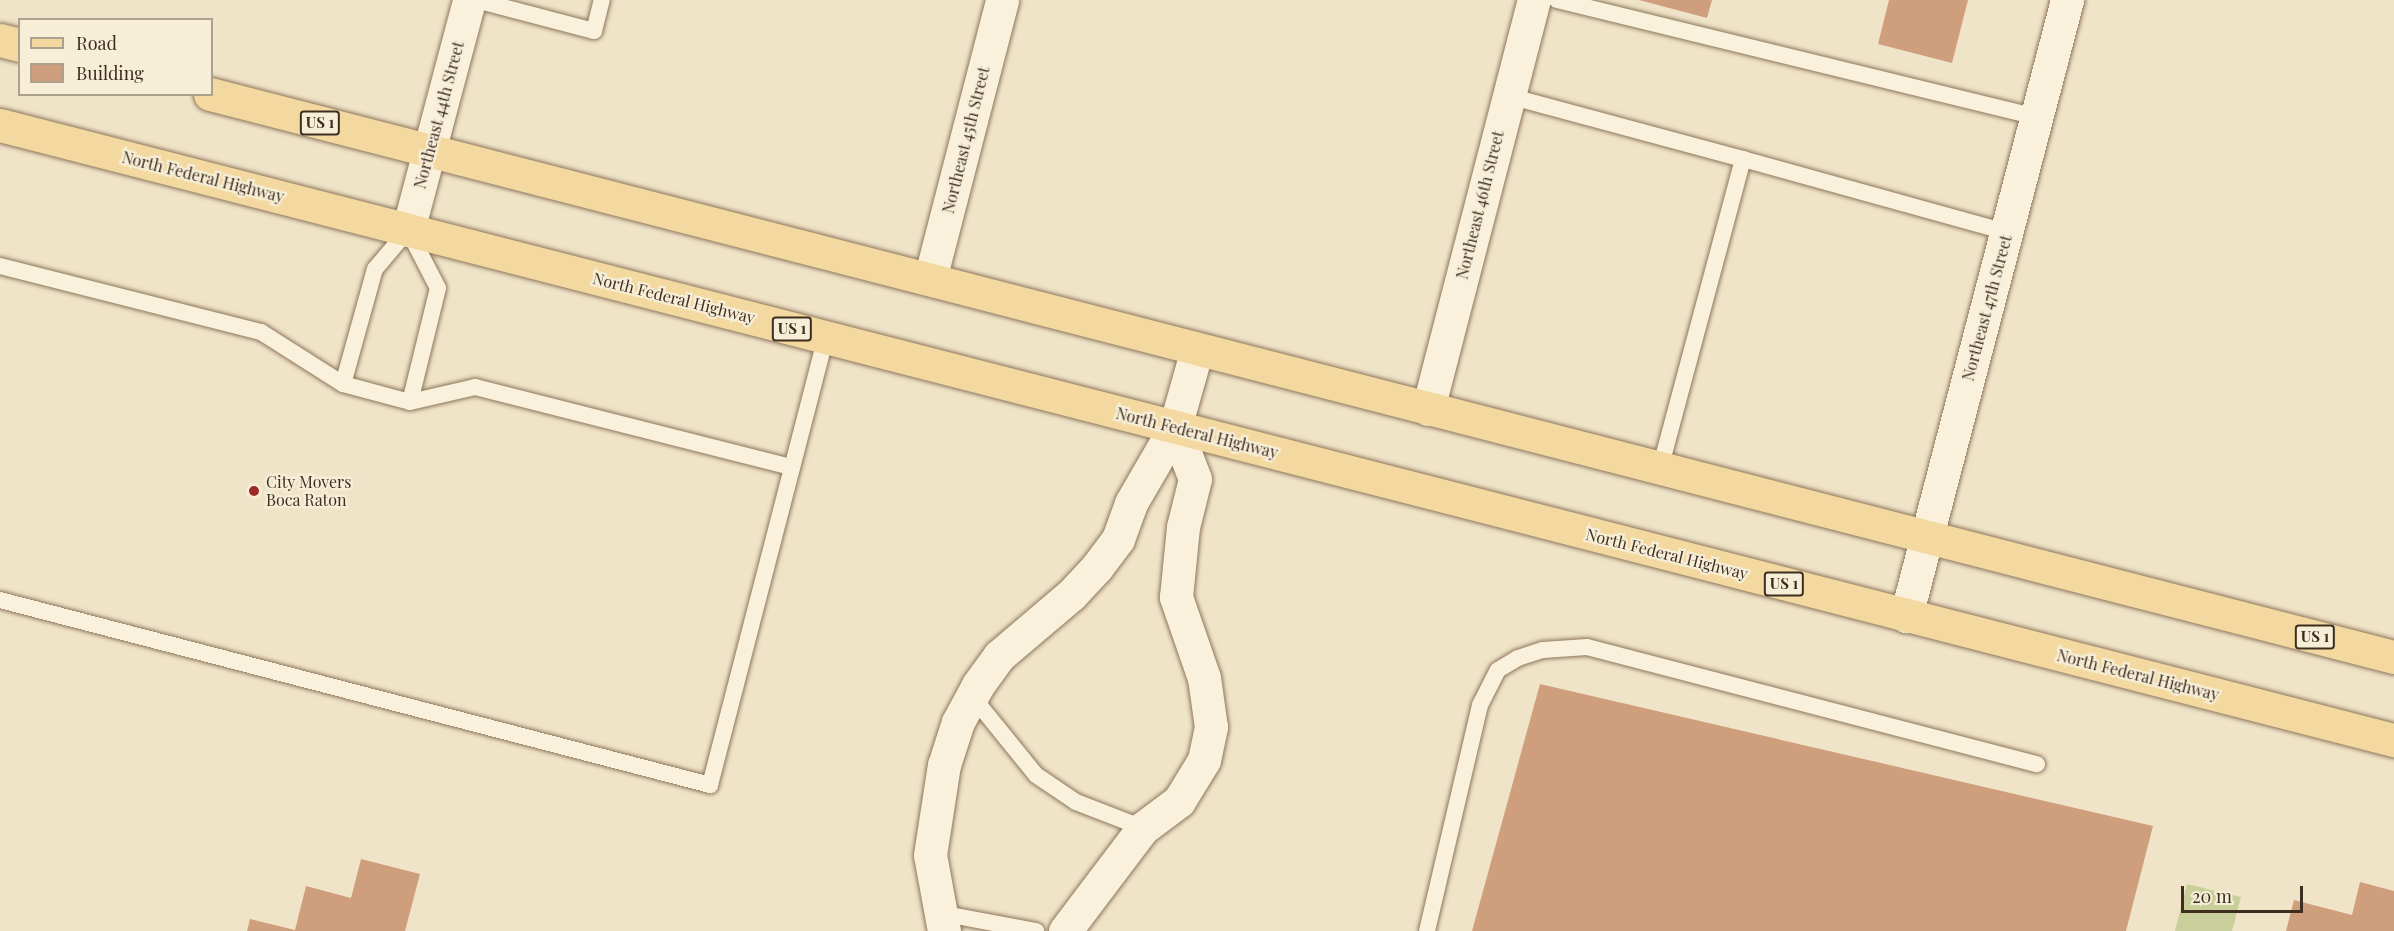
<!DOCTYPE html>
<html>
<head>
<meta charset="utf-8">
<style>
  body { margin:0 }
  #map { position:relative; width:2394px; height:931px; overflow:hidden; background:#f0e4c8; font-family:"Playfair Display",serif }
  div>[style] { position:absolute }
  .green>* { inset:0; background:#c9cf9b }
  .building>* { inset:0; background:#cf9f7d }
  .roads { filter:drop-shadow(0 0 2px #8d765c) drop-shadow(0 0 2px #8d765c) }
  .lane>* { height:16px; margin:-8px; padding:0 8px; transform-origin:8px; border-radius:8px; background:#faf1dc }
  .street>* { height:33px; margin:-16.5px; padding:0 16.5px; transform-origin:16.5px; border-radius:16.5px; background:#faf1dc }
  .primary>* { height:33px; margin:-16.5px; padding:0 16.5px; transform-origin:16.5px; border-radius:16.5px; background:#f3d9a0 }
  .dots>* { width:16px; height:16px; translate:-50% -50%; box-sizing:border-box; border:3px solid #f7eed8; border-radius:50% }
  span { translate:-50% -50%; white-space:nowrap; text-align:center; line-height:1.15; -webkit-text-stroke:4.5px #f7eed8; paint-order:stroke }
  .shield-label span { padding:2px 4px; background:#f7eed8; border:2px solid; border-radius:4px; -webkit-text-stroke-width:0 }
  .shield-label { font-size:15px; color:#3d2e20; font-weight:700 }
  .street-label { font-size:16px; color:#3d2e20 }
  .poi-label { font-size:16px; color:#3d2e20 }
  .left { translate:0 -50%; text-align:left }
  .legend { position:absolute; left:18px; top:18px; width:195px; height:78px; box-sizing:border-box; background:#f7eed8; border:2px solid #ada18e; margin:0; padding:8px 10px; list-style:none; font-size:18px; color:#3d2e20 }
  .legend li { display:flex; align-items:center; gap:12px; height:30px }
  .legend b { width:30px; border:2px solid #ada18e }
  .scale { position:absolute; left:2181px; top:886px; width:122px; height:27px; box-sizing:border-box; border:3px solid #3d2e20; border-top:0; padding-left:8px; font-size:18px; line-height:21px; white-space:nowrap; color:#3d2e20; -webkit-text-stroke:4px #f7eed8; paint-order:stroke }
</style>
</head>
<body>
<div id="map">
  <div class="green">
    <div style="clip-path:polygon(2187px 884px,2241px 897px,2232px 931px,2175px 931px)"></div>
  </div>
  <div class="building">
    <div style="clip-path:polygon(1639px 0,1712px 0,1707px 18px)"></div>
    <div style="clip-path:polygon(1889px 0,1968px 0,1952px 63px,1878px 44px)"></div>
    <div style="clip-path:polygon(1540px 684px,2153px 826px,2126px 931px,1472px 931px)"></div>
    <div style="clip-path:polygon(361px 859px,420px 874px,405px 931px,247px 931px,250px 919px,295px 930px,306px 886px,351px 898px)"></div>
    <div style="clip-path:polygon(2360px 882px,2394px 891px,2394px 931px,2286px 931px,2294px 900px,2352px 915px)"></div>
  </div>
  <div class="roads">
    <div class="lane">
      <div style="left:476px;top:0;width:122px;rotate:14.7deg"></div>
      <div style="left:594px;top:31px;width:32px;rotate:-76deg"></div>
      <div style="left:1557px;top:0;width:494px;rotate:13.7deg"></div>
      <div style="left:1509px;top:96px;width:242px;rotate:15.1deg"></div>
      <div style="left:1743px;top:159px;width:320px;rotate:105deg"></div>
      <div style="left:1743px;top:159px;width:274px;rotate:15.5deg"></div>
      <div style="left:0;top:266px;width:269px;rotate:14.2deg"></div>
      <div style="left:261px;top:332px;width:97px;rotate:32.4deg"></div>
      <div style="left:343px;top:384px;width:69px;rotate:15deg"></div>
      <div style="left:410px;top:402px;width:67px;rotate:-13deg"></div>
      <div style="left:475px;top:387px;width:327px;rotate:14.2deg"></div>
      <div style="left:343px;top:384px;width:119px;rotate:-74.5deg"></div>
      <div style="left:375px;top:269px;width:51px;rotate:-49.8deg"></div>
      <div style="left:408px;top:230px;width:65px;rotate:62.7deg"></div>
      <div style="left:438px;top:288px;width:117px;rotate:103.8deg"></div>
      <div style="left:0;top:600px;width:734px;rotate:14.6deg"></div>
      <div style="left:710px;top:785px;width:463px;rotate:-75.5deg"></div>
      <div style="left:972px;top:696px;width:102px;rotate:51deg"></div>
      <div style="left:1036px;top:775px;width:48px;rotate:34deg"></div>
      <div style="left:1076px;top:802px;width:72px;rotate:21.2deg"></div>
      <div style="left:940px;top:913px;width:98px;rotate:10.6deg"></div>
      <div style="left:1427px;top:931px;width:232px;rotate:-76.8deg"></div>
      <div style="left:1480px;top:705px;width:39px;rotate:-63deg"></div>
      <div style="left:1498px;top:670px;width:23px;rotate:-31deg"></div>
      <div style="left:1518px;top:658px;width:26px;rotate:-18deg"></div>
      <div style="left:1543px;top:650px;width:44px;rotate:-3.9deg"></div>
      <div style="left:1587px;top:647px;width:465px;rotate:14.6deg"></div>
    </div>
    <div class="street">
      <div style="left:408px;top:230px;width:238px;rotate:-75.1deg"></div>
      <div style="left:930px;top:279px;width:288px;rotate:-75.5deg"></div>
      <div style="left:1428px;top:409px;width:423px;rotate:-75.5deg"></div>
      <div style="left:1906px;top:616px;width:637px;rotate:-75.35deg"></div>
      <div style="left:944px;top:931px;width:77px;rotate:-100.4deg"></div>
      <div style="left:930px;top:855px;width:91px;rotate:-81.2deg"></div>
      <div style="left:944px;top:765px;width:45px;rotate:-72deg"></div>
      <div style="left:958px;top:722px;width:42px;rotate:-61.6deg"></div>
      <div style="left:978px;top:685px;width:36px;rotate:-54deg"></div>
      <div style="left:999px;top:656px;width:94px;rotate:-40.3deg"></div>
      <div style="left:1071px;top:595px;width:38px;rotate:-47deg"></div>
      <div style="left:1097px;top:567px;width:35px;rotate:-53deg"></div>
      <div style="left:1118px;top:539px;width:38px;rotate:-70deg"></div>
      <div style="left:1131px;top:503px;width:88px;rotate:-59.9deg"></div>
      <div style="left:1175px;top:427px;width:81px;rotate:-74.2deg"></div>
      <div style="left:1065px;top:931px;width:129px;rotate:-52.9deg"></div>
      <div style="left:1143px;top:828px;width:45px;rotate:-36.9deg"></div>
      <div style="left:1179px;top:801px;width:48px;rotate:-58.6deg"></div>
      <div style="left:1204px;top:760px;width:34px;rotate:-78deg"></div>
      <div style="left:1211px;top:727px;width:49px;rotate:-98.1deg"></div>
      <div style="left:1204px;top:678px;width:86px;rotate:-109.1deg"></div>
      <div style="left:1176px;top:597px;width:70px;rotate:-84.3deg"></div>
      <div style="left:1183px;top:527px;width:49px;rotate:-76deg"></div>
      <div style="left:1195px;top:479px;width:56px;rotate:-111deg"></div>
    </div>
    <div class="primary">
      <div style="left:0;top:40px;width:21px;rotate:14deg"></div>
      <div style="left:210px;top:94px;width:2255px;rotate:14.46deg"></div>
      <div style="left:0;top:125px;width:2472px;rotate:14.41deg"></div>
    </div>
  </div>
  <div class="dots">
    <div style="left:254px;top:491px;background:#9e2a2b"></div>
  </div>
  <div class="shield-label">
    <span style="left:320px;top:123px">US 1</span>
    <span style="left:792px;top:329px">US 1</span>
    <span style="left:1784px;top:584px">US 1</span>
    <span style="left:2315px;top:637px">US 1</span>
  </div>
  <div class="street-label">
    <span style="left:439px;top:115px;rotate:-75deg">Northeast 44th Street</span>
    <span style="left:966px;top:140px;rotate:-76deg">Northeast 45th Street</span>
    <span style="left:203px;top:177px;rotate:14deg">North Federal Highway</span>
    <span style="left:1480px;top:205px;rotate:-76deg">Northeast 46th Street</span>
    <span style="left:674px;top:298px;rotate:14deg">North Federal Highway</span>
    <span style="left:1987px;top:308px;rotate:-75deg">Northeast 47th Street</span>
    <span style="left:1197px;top:433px;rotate:14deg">North Federal Highway</span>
    <span style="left:1667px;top:554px;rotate:14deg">North Federal Highway</span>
    <span style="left:2138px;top:675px;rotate:14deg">North Federal Highway</span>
  </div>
  <div class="poi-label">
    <span class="left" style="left:266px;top:491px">City Movers<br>Boca Raton</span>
  </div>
  <ul class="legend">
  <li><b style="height:8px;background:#f3d9a0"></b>Road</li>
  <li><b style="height:16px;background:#cf9f7d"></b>Building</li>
  </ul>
  <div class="scale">20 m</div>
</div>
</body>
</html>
